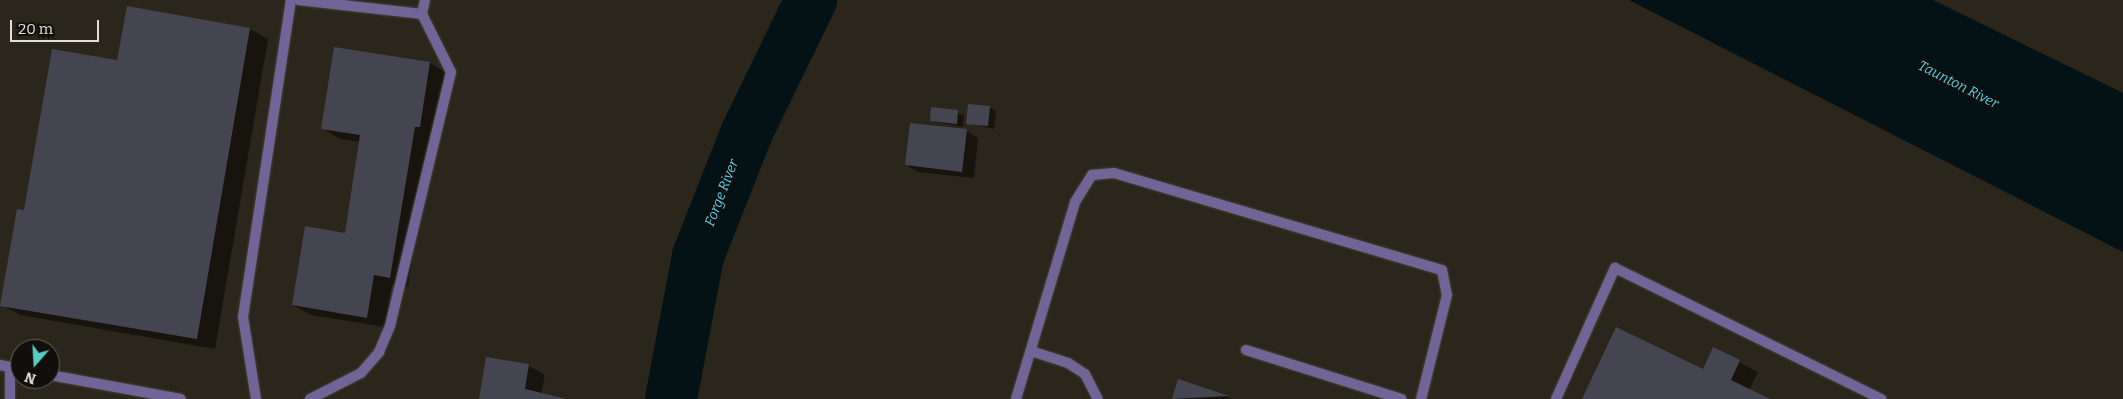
<!DOCTYPE html>
<html>
<head>
<meta charset="utf-8">
<style>
  body { margin:0 }
  #map { position:relative; width:2123px; height:399px; overflow:hidden; background:#2b261b; font-family:Bitter,serif }
  div>[style] { position:absolute }
  .water>* { inset:0; background:#041216 }
  .shadow>* { inset:0; background:#0007 }
  .river>* { height:52px; margin:-26px; padding:0 26px; transform-origin:26px; border-radius:26px; background:#041216 }
  .building>* { inset:0; background:#454551 }
  .roads { filter:drop-shadow(0 0 1px #484339) drop-shadow(0 0 1px #484339) }
  .service>* { height:10px; margin:-5px; padding:0 5px; transform-origin:5px; border-radius:5px; background:#716597 }
  span { translate:-50% -50%; white-space:nowrap; text-align:center; line-height:1.15; -webkit-text-stroke:4px #110f0b; paint-order:stroke }
  .water-label { font-size:14px; color:#54d0ef; font-style:italic }
  .north { position:absolute; left:10px; top:339px; width:50px; height:50px; box-sizing:border-box; background:#110f0b; border:1px solid #65625d; border-radius:50%; rotate:199deg; font-size:14px; font-weight:700; line-height:20px; text-align:center; color:#e2ded8 }
  .north::after { content:''; display:block; margin:auto; width:18px; height:22px; background:#57cec2; clip-path:polygon(50% 0,100% 100%,50% 72%,0 100%) }
  .scale { position:absolute; left:10px; top:20px; width:89px; height:22px; box-sizing:border-box; border:2px solid #e2ded8; border-top:0; padding-left:6px; font-size:15px; line-height:18px; white-space:nowrap; color:#e2ded8; -webkit-text-stroke:4px #110f0b; paint-order:stroke }
</style>
</head>
<body>
<div id="map">
  <div class="water">
    <div style="clip-path:polygon(1629px 0,1933px 0,2123px 93px,2123px 252px)"></div>
  </div>
  <div class="shadow">
    <div style="clip-path:polygon(128px 8px,250px 29px,268px 39px,215px 349px,20px 315px,2px 305px,25px 212px,118px 61px)"></div>
    <div style="clip-path:polygon(335px 48px,430px 63px,448px 74px,433px 136px,408px 287px,392px 285px,385px 327px,311px 315px,293px 305px,346px 234px,361px 142px,340px 139px,322px 128px)"></div>
    <div style="clip-path:polygon(989px 107px,996px 111px,994px 129px,967px 123px)"></div>
    <div style="clip-path:polygon(932px 108px,964px 115px,963px 127px,931px 121px)"></div>
    <div style="clip-path:polygon(966px 131px,978px 138px,974px 178px,918px 172px,906px 165px)"></div>
    <div style="clip-path:polygon(1714px 349px,1758px 372px,1749px 390px,1767px 399px,1583px 399px,1704px 370px)"></div>
    <div style="clip-path:polygon(529px 366px,545px 375px,541px 394px,569px 399px,480px 399px)"></div>
    <div style="clip-path:polygon(1179px 381px,1228px 397px,1232px 399px,1173px 399px)"></div>
  </div>
  <div class="river">
    <div style="left:671px;top:399px;width:146px;rotate:-79.3deg"></div>
    <div style="left:698px;top:256px;width:131px;rotate:-68.5deg"></div>
    <div style="left:746px;top:134px;width:149px;rotate:-64.1deg"></div>
  </div>
  <div class="building">
    <div style="clip-path:polygon(127px 6px,250px 28px,197px 339px,0 306px,17px 209px,24px 210px,52px 49px,117px 60px)"></div>
    <div style="clip-path:polygon(334px 47px,430px 62px,420px 127px,415px 127px,390px 278px,374px 275px,367px 318px,292px 305px,305px 226px,345px 233px,360px 135px,321px 129px)"></div>
    <div style="clip-path:polygon(968px 104px,990px 106px,988px 126px,966px 124px)"></div>
    <div style="clip-path:polygon(931px 107px,958px 110px,957px 124px,930px 121px)"></div>
    <div style="clip-path:polygon(910px 123px,967px 129px,962px 172px,905px 165px)"></div>
    <div style="clip-path:polygon(1616px 327px,1703px 369px,1713px 347px,1740px 360px,1731px 380px,1770px 399px,1582px 399px)"></div>
    <div style="clip-path:polygon(486px 357px,529px 364px,525px 389px,567px 399px,479px 399px)"></div>
    <div style="clip-path:polygon(1178px 379px,1229px 396px,1172px 399px)"></div>
  </div>
  <div class="roads">
    <div class="service">
      <div style="left:298px;top:0;width:125px;rotate:6.4deg"></div>
      <div style="left:422px;top:14px;width:14px;rotate:-78deg"></div>
      <div style="left:1246px;top:350px;width:163px;rotate:17.5deg"></div>
      <div style="left:1031px;top:351px;width:39px;rotate:18deg"></div>
      <div style="left:1068px;top:363px;width:20px;rotate:33deg"></div>
      <div style="left:1085px;top:374px;width:28px;rotate:63deg"></div>
      <div style="left:0;top:365px;width:20px;rotate:11deg"></div>
      <div style="left:50px;top:375px;width:133px;rotate:10.4deg"></div>
      <div style="left:10px;top:399px;width:32px;rotate:-90deg"></div>
      <div style="left:256px;top:399px;width:83px;rotate:-99deg"></div>
      <div style="left:243px;top:317px;width:321px;rotate:-81.4deg"></div>
      <div style="left:310px;top:399px;width:57px;rotate:-27deg"></div>
      <div style="left:361px;top:373px;width:28px;rotate:-49deg"></div>
      <div style="left:379px;top:352px;width:28px;rotate:-67deg"></div>
      <div style="left:390px;top:326px;width:261px;rotate:-76.5deg"></div>
      <div style="left:451px;top:72px;width:65px;rotate:-116.6deg"></div>
      <div style="left:1016px;top:399px;width:206px;rotate:-73.3deg"></div>
      <div style="left:1075px;top:202px;width:32px;rotate:-58deg"></div>
      <div style="left:1092px;top:175px;width:22px;rotate:-5deg"></div>
      <div style="left:1114px;top:173px;width:342px;rotate:16.5deg"></div>
      <div style="left:1442px;top:270px;width:25px;rotate:79deg"></div>
      <div style="left:1447px;top:295px;width:107px;rotate:104deg"></div>
      <div style="left:1556px;top:399px;width:144px;rotate:-65.8deg"></div>
      <div style="left:1615px;top:268px;width:297px;rotate:26.2deg"></div>
    </div>
  </div>
  <div class="water-label">
    <span style="left:1958px;top:85px;rotate:27deg">Taunton River</span>
    <span style="left:722px;top:193px;rotate:-69deg">Forge River</span>
  </div>
  <div class="north">N</div>
  <div class="scale">20 m</div>
</div>
</body>
</html>
